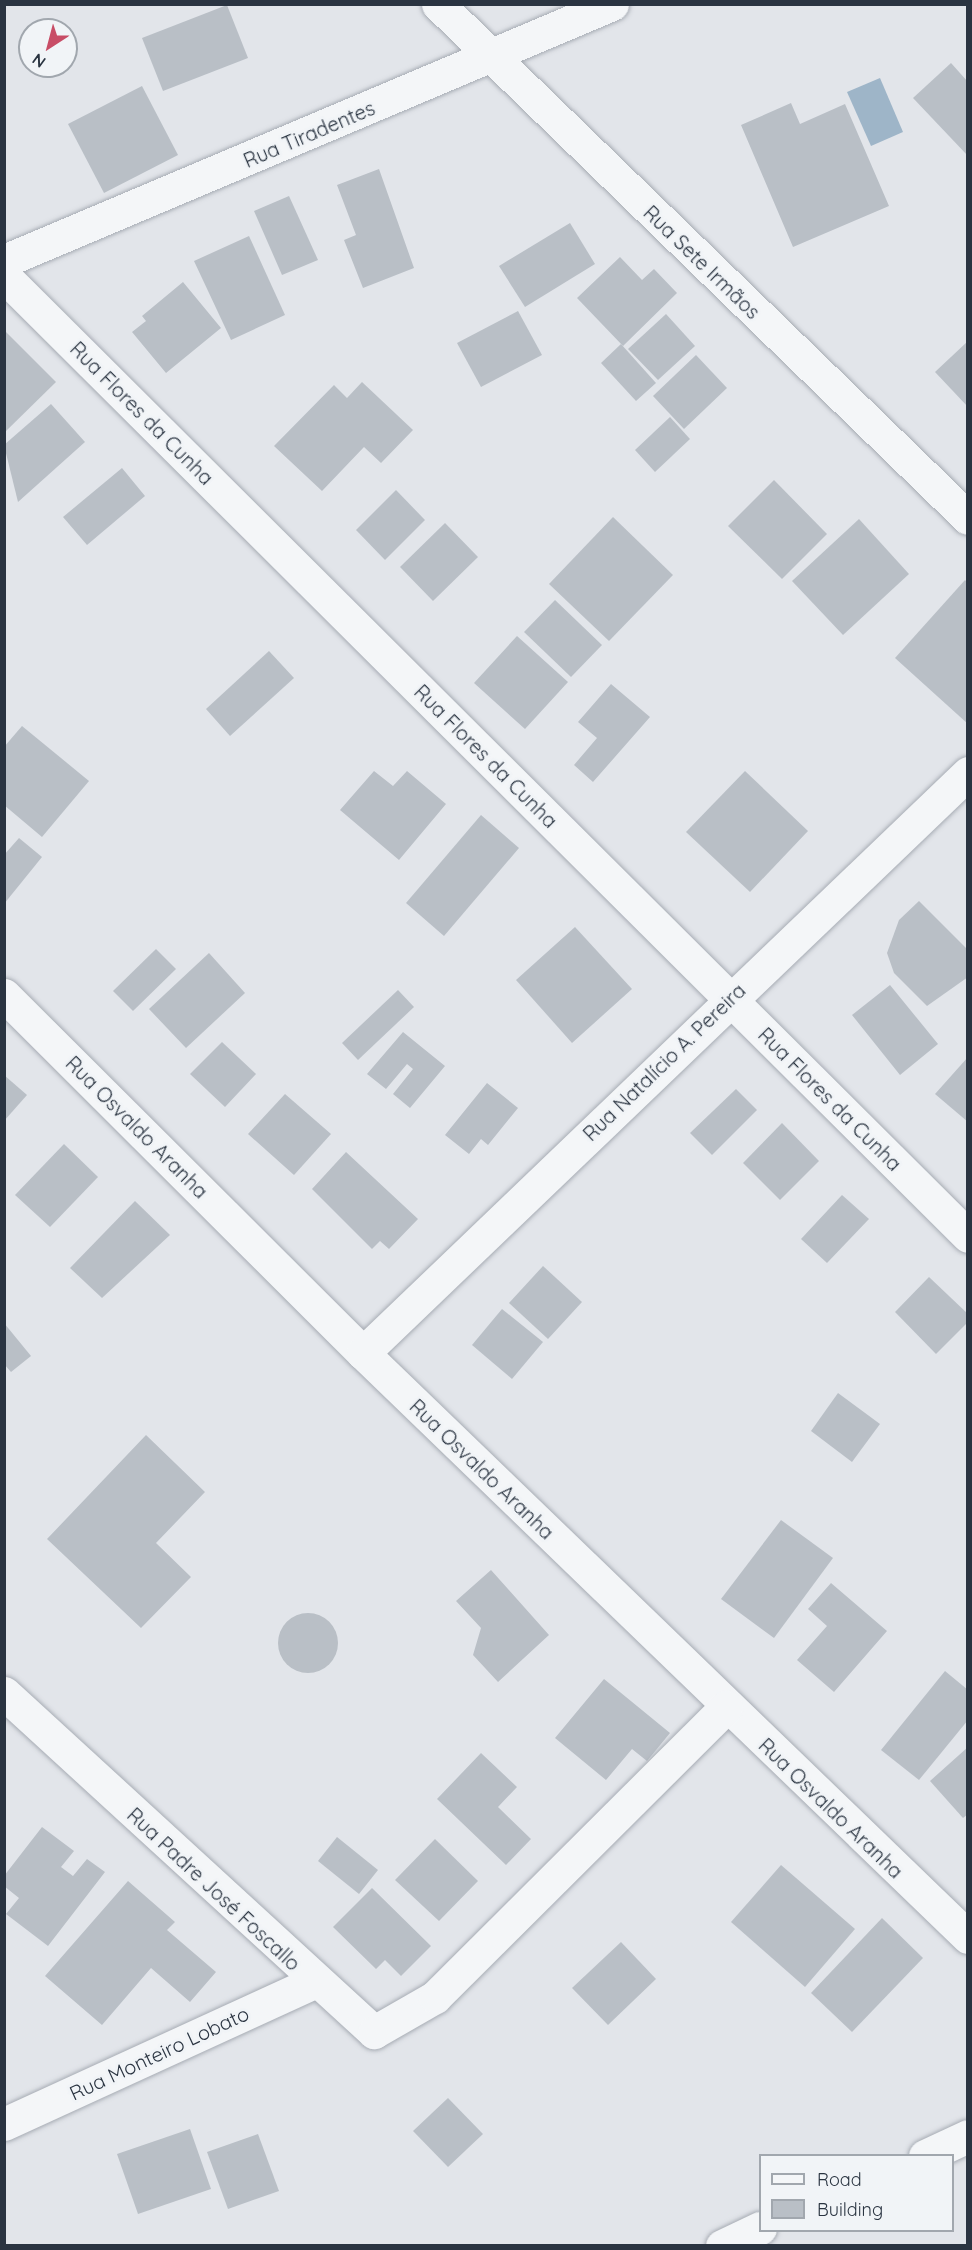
<!DOCTYPE html>
<html>
<head>
<meta charset="utf-8">
<style>
  body { margin:0 }
  #map { position:relative; width:972px; height:2250px; overflow:hidden; background:#e2e5ea; font-family:Quicksand,sans-serif }
  div>[style] { position:absolute }
  .water>* { inset:0; background:#9eb5c8 }
  .building>* { inset:0; background:#b9bfc6 }
  .round { border-radius:50% }
  .roads { filter:drop-shadow(0 0 2px #a7acb4) drop-shadow(0 0 2px #a7acb4) }
  .minor>* { height:33px; margin:-16.5px; padding:0 16.5px; transform-origin:16.5px; border-radius:16.5px; background:#f4f6f8 }
  span { translate:-50% -50%; white-space:nowrap; text-align:center; line-height:1.15; -webkit-text-stroke:6px #f1f4f7; paint-order:stroke }
  .street-label { font-size:20px; color:#2a3441 }
  .frame { position:absolute; inset:0; border:6px solid #2a3441; pointer-events:none }
  .legend { position:absolute; left:759px; top:2154px; width:195px; height:78px; box-sizing:border-box; background:#f1f4f7; border:2px solid #a1a7ae; margin:0; padding:8px 10px; list-style:none; font-size:18px; color:#2a3441 }
  .legend li { display:flex; align-items:center; gap:12px; height:30px }
  .legend b { width:30px; border:2px solid #a1a7ae }
  .north { position:absolute; left:18px; top:18px; width:60px; height:60px; box-sizing:border-box; background:#f1f4f7; border:2px solid #a1a7ae; border-radius:50%; rotate:216deg; font-size:16px; font-weight:700; line-height:24px; text-align:center; color:#2a3441 }
  .north::after { content:''; display:block; margin:auto; width:21px; height:27px; background:#c84d66; clip-path:polygon(50% 0,100% 100%,50% 72%,0 100%) }
</style>
</head>
<body>
<div id="map">
  <div class="water">
    <div style="clip-path:polygon(880px 78px,903px 132px,871px 146px,847px 92px)"></div>
  </div>
  <div class="building">
    <div style="clip-path:polygon(227px 5px,248px 58px,163px 91px,142px 38px)"></div>
    <div style="clip-path:polygon(951px 63px,968px 82px,968px 156px,913px 98px)"></div>
    <div style="clip-path:polygon(142px 86px,178px 155px,104px 193px,68px 124px)"></div>
    <div style="clip-path:polygon(791px 103px,800px 124px,845px 104px,889px 206px,793px 247px,741px 125px)"></div>
    <div style="clip-path:polygon(379px 169px,414px 268px,363px 288px,344px 240px,356px 235px,337px 185px)"></div>
    <div style="clip-path:polygon(289px 196px,318px 260px,282px 275px,254px 211px)"></div>
    <div style="clip-path:polygon(570px 223px,595px 264px,525px 307px,499px 266px)"></div>
    <div style="clip-path:polygon(249px 236px,285px 315px,231px 340px,194px 261px)"></div>
    <div style="clip-path:polygon(620px 257px,642px 280px,654px 269px,677px 293px,623px 346px,577px 298px)"></div>
    <div style="clip-path:polygon(183px 282px,221px 328px,166px 373px,132px 332px,146px 321px,142px 316px)"></div>
    <div style="clip-path:polygon(518px 311px,542px 355px,481px 387px,457px 343px)"></div>
    <div style="clip-path:polygon(666px 314px,695px 346px,658px 380px,628px 349px)"></div>
    <div style="clip-path:polygon(4px 330px,56px 382px,4px 433px)"></div>
    <div style="clip-path:polygon(968px 341px,968px 407px,935px 372px)"></div>
    <div style="clip-path:polygon(621px 344px,656px 383px,636px 401px,601px 363px)"></div>
    <div style="clip-path:polygon(696px 355px,727px 388px,684px 429px,653px 396px)"></div>
    <div style="clip-path:polygon(362px 382px,413px 430px,381px 463px,364px 447px,322px 491px,274px 446px,334px 385px,347px 398px)"></div>
    <div style="clip-path:polygon(51px 404px,85px 442px,18px 502px,4px 445px)"></div>
    <div style="clip-path:polygon(670px 417px,690px 439px,655px 472px,635px 450px)"></div>
    <div style="clip-path:polygon(122px 468px,145px 496px,87px 545px,63px 517px)"></div>
    <div style="clip-path:polygon(774px 480px,827px 534px,782px 579px,728px 526px)"></div>
    <div style="clip-path:polygon(396px 490px,425px 520px,385px 560px,356px 530px)"></div>
    <div style="clip-path:polygon(613px 517px,673px 575px,609px 641px,549px 584px)"></div>
    <div style="clip-path:polygon(859px 519px,909px 574px,843px 635px,792px 581px)"></div>
    <div style="clip-path:polygon(445px 523px,478px 557px,433px 601px,400px 567px)"></div>
    <div style="clip-path:polygon(965px 580px,968px 583px,968px 724px,895px 658px)"></div>
    <div style="clip-path:polygon(555px 600px,602px 645px,571px 677px,524px 632px)"></div>
    <div style="clip-path:polygon(517px 636px,568px 682px,525px 729px,474px 683px)"></div>
    <div style="clip-path:polygon(269px 651px,294px 678px,230px 736px,206px 709px)"></div>
    <div style="clip-path:polygon(611px 684px,650px 717px,593px 782px,574px 765px,597px 738px,578px 722px)"></div>
    <div style="clip-path:polygon(22px 726px,89px 781px,42px 837px,4px 805px,4px 747px)"></div>
    <div style="clip-path:polygon(374px 771px,393px 786px,407px 771px,446px 804px,399px 860px,340px 810px)"></div>
    <div style="clip-path:polygon(745px 771px,808px 831px,750px 892px,686px 832px)"></div>
    <div style="clip-path:polygon(481px 815px,519px 848px,444px 936px,406px 903px)"></div>
    <div style="clip-path:polygon(19px 838px,42px 857px,4px 904px,4px 855px)"></div>
    <div style="clip-path:polygon(919px 901px,968px 950px,968px 977px,927px 1006px,894px 973px,887px 953px,899px 920px)"></div>
    <div style="clip-path:polygon(575px 927px,632px 989px,572px 1043px,516px 980px)"></div>
    <div style="clip-path:polygon(156px 949px,176px 969px,133px 1011px,113px 991px)"></div>
    <div style="clip-path:polygon(209px 953px,245px 993px,186px 1048px,149px 1009px)"></div>
    <div style="clip-path:polygon(890px 985px,938px 1044px,900px 1075px,852px 1015px)"></div>
    <div style="clip-path:polygon(398px 990px,414px 1007px,358px 1060px,342px 1043px)"></div>
    <div style="clip-path:polygon(403px 1032px,445px 1066px,410px 1108px,393px 1094px,413px 1069px,407px 1064px,386px 1089px,367px 1074px)"></div>
    <div style="clip-path:polygon(222px 1042px,256px 1074px,225px 1107px,190px 1074px)"></div>
    <div style="clip-path:polygon(968px 1057px,968px 1122px,935px 1094px)"></div>
    <div style="clip-path:polygon(4px 1075px,27px 1095px,4px 1121px)"></div>
    <div style="clip-path:polygon(487px 1083px,518px 1108px,488px 1145px,481px 1139px,469px 1154px,445px 1135px)"></div>
    <div style="clip-path:polygon(736px 1089px,757px 1110px,712px 1155px,690px 1133px)"></div>
    <div style="clip-path:polygon(285px 1094px,331px 1134px,294px 1175px,248px 1134px)"></div>
    <div style="clip-path:polygon(782px 1123px,819px 1161px,780px 1200px,743px 1163px)"></div>
    <div style="clip-path:polygon(64px 1144px,98px 1177px,50px 1227px,15px 1195px)"></div>
    <div style="clip-path:polygon(346px 1152px,418px 1219px,389px 1249px,380px 1241px,372px 1249px,312px 1189px)"></div>
    <div style="clip-path:polygon(842px 1195px,869px 1219px,827px 1263px,801px 1239px)"></div>
    <div style="clip-path:polygon(135px 1201px,170px 1235px,102px 1298px,70px 1268px)"></div>
    <div style="clip-path:polygon(543px 1266px,582px 1302px,548px 1339px,509px 1303px)"></div>
    <div style="clip-path:polygon(929px 1277px,968px 1314px,968px 1322px,936px 1354px,895px 1312px)"></div>
    <div style="clip-path:polygon(502px 1309px,543px 1342px,512px 1379px,472px 1345px)"></div>
    <div style="clip-path:polygon(4px 1323px,31px 1356px,11px 1372px,4px 1364px)"></div>
    <div style="clip-path:polygon(838px 1393px,880px 1424px,852px 1462px,811px 1431px)"></div>
    <div style="clip-path:polygon(146px 1435px,205px 1492px,156px 1543px,191px 1577px,141px 1628px,47px 1539px)"></div>
    <div style="clip-path:polygon(781px 1520px,833px 1558px,774px 1638px,721px 1599px)"></div>
    <div style="clip-path:polygon(491px 1570px,549px 1635px,498px 1682px,473px 1655px,481px 1628px,456px 1601px)"></div>
    <div style="clip-path:polygon(831px 1583px,887px 1631px,834px 1692px,797px 1660px,827px 1626px,808px 1609px)"></div>
    <div class="round" style="left:278px;top:1613px;width:60px;height:60px"></div>
    <div style="clip-path:polygon(945px 1671px,968px 1690px,968px 1720px,919px 1780px,881px 1750px)"></div>
    <div style="clip-path:polygon(604px 1679px,670px 1733px,647px 1761px,632px 1749px,606px 1780px,555px 1738px)"></div>
    <div style="clip-path:polygon(968px 1747px,968px 1814px,963px 1818px,930px 1781px)"></div>
    <div style="clip-path:polygon(481px 1753px,517px 1787px,498px 1807px,531px 1839px,506px 1865px,437px 1799px)"></div>
    <div style="clip-path:polygon(42px 1827px,74px 1851px,61px 1867px,73px 1876px,87px 1859px,105px 1872px,48px 1946px,6px 1914px,19px 1898px,4px 1886px,4px 1876px)"></div>
    <div style="clip-path:polygon(337px 1837px,378px 1870px,359px 1894px,318px 1861px)"></div>
    <div style="clip-path:polygon(435px 1839px,478px 1881px,439px 1921px,395px 1880px)"></div>
    <div style="clip-path:polygon(781px 1865px,855px 1929px,805px 1987px,731px 1922px)"></div>
    <div style="clip-path:polygon(128px 1881px,175px 1922px,167px 1930px,216px 1972px,190px 2002px,151px 1968px,102px 2025px,45px 1976px)"></div>
    <div style="clip-path:polygon(372px 1888px,431px 1946px,401px 1976px,385px 1960px,376px 1969px,333px 1927px)"></div>
    <div style="clip-path:polygon(882px 1918px,923px 1958px,852px 2032px,811px 1993px)"></div>
    <div style="clip-path:polygon(621px 1942px,656px 1979px,608px 2025px,572px 1988px)"></div>
    <div style="clip-path:polygon(448px 2098px,483px 2134px,448px 2167px,413px 2131px)"></div>
    <div style="clip-path:polygon(190px 2129px,211px 2189px,138px 2214px,117px 2154px)"></div>
    <div style="clip-path:polygon(258px 2134px,279px 2191px,228px 2209px,207px 2152px)"></div>
  </div>
  <div class="roads">
    <div class="minor">
      <div style="left:438px;top:4px;width:738px;rotate:44.12deg"></div>
      <div style="left:4px;top:261px;width:660px;rotate:-22.91deg"></div>
      <div style="left:4px;top:276px;width:1360px;rotate:44.88deg"></div>
      <div style="left:4px;top:995px;width:507px;rotate:44.92deg"></div>
      <div style="left:363px;top:1353px;width:841px;rotate:43.99deg"></div>
      <div style="left:363px;top:1353px;width:838px;rotate:-43.79deg"></div>
      <div style="left:4px;top:1693px;width:502px;rotate:42.5deg"></div>
      <div style="left:374px;top:2032px;width:70px;rotate:-29.8deg"></div>
      <div style="left:435px;top:1997px;width:411px;rotate:-44.9deg"></div>
      <div style="left:4px;top:2124px;width:341px;rotate:-24.6deg"></div>
      <div style="left:925px;top:2156px;width:47px;rotate:-24.9deg"></div>
      <div style="left:722px;top:2246px;width:42px;rotate:-25.3deg"></div>
    </div>
  </div>
  <div class="street-label">
    <span style="left:309px;top:134px;rotate:-23deg">Rua Tiradentes</span>
    <span style="left:702px;top:262px;rotate:44deg">Rua Sete Irmãos</span>
    <span style="left:142px;top:413px;rotate:45deg">Rua Flores da Cunha</span>
    <span style="left:486px;top:756px;rotate:45deg">Rua Flores da Cunha</span>
    <span style="left:664px;top:1062px;rotate:-44deg">Rua Natalício A. Pereira</span>
    <span style="left:830px;top:1099px;rotate:45deg">Rua Flores da Cunha</span>
    <span style="left:137px;top:1127px;rotate:45deg">Rua Osvaldo Aranha</span>
    <span style="left:482px;top:1469px;rotate:44deg">Rua Osvaldo Aranha</span>
    <span style="left:831px;top:1808px;rotate:44deg">Rua Osvaldo Aranha</span>
    <span style="left:214px;top:1889px;rotate:43deg">Rua Padre José Foscallo</span>
    <span style="left:159px;top:2053px;rotate:-25deg">Rua Monteiro Lobato</span>
  </div>
  <div class="frame"></div>
  <ul class="legend">
  <li><b style="height:8px;background:#f4f6f8"></b>Road</li>
  <li><b style="height:16px;background:#b9bfc6"></b>Building</li>
  </ul>
  <div class="north">N</div>
</div>
</body>
</html>
